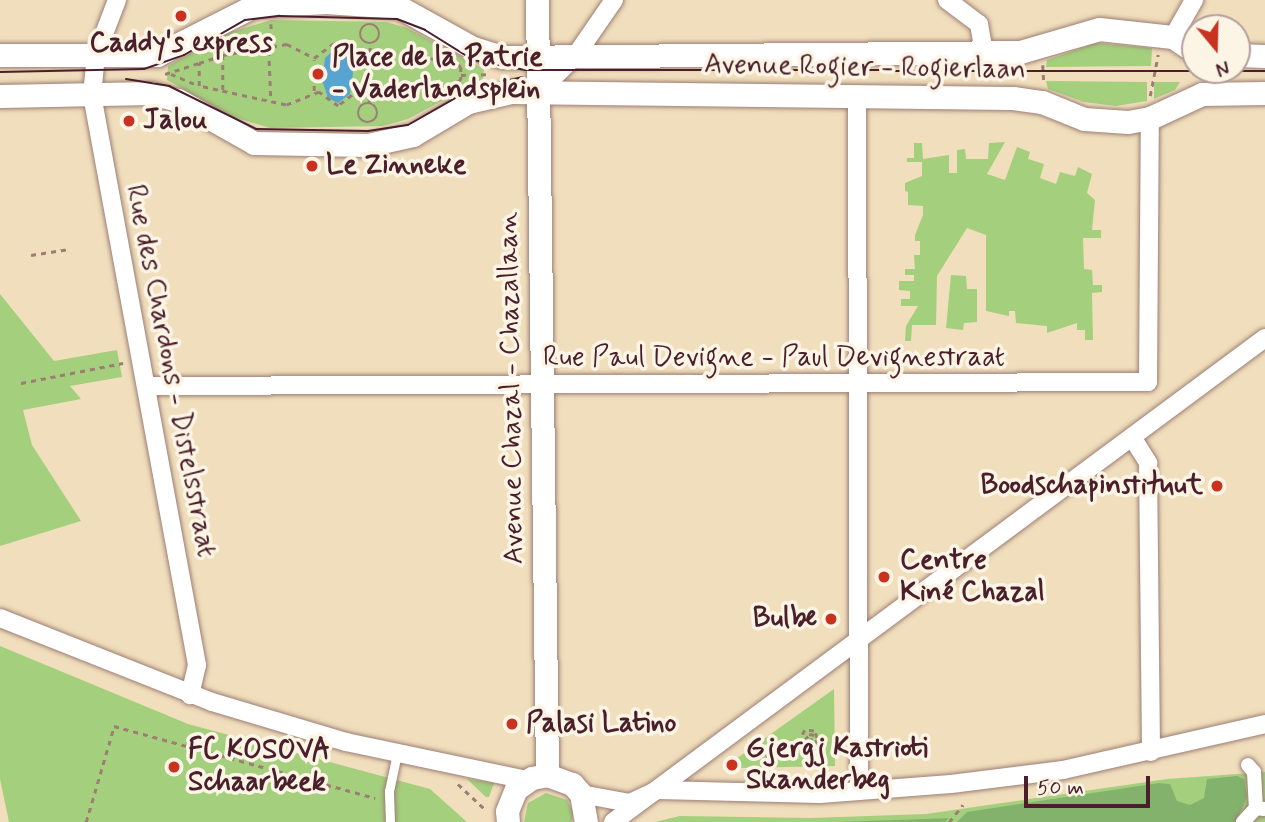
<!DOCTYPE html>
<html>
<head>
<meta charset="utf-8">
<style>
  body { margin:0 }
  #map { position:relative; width:1265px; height:822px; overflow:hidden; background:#f0debc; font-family:Mynerve,sans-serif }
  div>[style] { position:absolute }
  .green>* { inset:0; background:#a4d07d }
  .forest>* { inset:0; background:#83b26c }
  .water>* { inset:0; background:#58a4d0 }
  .path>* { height:2.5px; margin-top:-1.25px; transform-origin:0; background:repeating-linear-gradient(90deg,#9d7e74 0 5px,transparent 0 10px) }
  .path>.ring { margin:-1.25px; padding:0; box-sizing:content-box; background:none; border:2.5px solid #9d7e74; border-radius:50% }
  .roads { filter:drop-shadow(0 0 2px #9d7e74) drop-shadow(0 0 2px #9d7e74) }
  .service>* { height:9px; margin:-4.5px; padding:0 4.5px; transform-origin:4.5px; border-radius:4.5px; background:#fff }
  .pedestrian>* { height:14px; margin:-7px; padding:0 7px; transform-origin:7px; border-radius:7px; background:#fff }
  .minor>* { height:18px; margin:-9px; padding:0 9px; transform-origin:9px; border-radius:9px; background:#fff }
  .tertiary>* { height:23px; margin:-11.5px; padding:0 11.5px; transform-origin:11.5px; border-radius:11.5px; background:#fff }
  .tram>* { height:2px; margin:-1px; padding:0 1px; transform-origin:1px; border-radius:1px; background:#4a1f2b }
  .dots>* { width:19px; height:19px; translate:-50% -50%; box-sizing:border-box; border:4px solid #fcf5e5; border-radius:50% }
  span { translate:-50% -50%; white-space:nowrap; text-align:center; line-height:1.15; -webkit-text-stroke:7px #fcf5e5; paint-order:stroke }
  .poi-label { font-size:28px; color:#4a1f2b; font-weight:700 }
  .left { translate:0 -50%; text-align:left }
  .right { translate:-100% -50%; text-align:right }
  .street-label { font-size:28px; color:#4a1f2b }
  .north { position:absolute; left:1181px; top:14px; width:70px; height:70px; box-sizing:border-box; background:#fcf5e5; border:2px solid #b59f9b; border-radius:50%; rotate:161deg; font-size:19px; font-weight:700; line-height:28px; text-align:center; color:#4a1f2b }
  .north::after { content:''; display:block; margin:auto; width:24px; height:32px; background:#c8321e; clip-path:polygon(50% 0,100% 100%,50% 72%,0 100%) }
  .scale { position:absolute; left:1024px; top:776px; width:126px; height:32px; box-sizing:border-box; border:4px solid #4a1f2b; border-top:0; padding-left:9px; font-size:21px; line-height:24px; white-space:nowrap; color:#4a1f2b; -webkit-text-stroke:5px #fcf5e5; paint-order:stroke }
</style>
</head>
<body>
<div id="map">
  <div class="green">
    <div style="clip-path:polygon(271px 20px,386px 22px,407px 28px,484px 69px,483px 79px,408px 119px,383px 126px,270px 128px,233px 117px,167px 80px,168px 66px,222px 35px)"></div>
    <div style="clip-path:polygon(1096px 43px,1152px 48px,1151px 66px,1046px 67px,1047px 60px)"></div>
    <div style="clip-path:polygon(1046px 81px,1147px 82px,1147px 101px,1116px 106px,1084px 102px,1048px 89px)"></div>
    <div style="clip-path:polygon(1154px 82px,1180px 82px,1175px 90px,1154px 99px)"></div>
    <div style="clip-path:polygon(1005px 142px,987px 174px,1005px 180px,1017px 147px,1030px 152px,1028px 159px,1044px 164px,1040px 178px,1056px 184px,1060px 172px,1075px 176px,1078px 167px,1092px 174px,1087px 193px,1095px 200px,1092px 230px,1101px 230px,1101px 238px,1083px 238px,1084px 269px,1092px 270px,1093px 285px,1102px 285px,1102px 292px,1092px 293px,1093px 340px,1085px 340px,1085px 330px,1077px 330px,1077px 323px,1047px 333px,1047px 326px,1016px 323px,1015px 311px,1009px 311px,1009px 316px,986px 311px,986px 235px,967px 228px,937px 276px,936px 325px,912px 325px,911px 341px,905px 341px,906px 326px,918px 306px,901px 306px,901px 299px,910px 299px,910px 291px,899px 290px,899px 281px,914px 281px,914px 275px,905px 275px,905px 269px,915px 269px,914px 255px,920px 255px,920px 241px,915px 241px,915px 235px,923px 215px,923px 206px,908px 205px,908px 192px,905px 191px,905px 183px,922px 176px,922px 162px,907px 162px,907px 158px,914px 158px,914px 143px,922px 143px,923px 159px,949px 155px,949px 173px,957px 173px,957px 150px,965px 149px,966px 159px,988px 159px,989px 143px)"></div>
    <div style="clip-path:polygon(951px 275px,966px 276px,967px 289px,977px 289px,977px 322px,964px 323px,963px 330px,946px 328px)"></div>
    <div style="clip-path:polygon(0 294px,54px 361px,117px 350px,122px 377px,70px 386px,81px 399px,23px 410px,32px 445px,81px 521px,0 546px)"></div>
    <div style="clip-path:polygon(0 646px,188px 724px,430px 789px,467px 822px,9px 822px,0 779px)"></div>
    <div style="clip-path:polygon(834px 689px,835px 766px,736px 768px,733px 761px)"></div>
    <div style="clip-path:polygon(1265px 772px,1265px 822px,655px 822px,680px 816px,811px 818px,926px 814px,1167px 779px)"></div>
    <div style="clip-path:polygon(467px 779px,494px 783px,489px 797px,486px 797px)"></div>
    <div style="clip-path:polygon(546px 793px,567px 800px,573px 811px,572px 822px,524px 822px,528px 803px)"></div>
  </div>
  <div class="forest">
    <div style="clip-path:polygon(1237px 776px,1244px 779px,1247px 797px,1236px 822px,957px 822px,967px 812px,1159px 783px,1170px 784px,1177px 801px,1190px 805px,1204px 798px,1207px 779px)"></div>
    <div style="clip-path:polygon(949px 818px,945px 822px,834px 822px,925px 819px)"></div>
  </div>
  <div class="water">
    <div style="clip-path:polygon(338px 46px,350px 57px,353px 73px,350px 94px,338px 103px,328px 98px,322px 80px,325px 58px)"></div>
  </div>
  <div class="path">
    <div class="ring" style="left:360px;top:24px;width:17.5px;height:17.5px"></div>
    <div style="left:271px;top:24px;width:25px;rotate:85deg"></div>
    <div style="left:334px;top:43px;width:12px;rotate:14deg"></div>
    <div style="left:346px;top:46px;width:21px;rotate:47deg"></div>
    <div style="left:360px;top:61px;width:90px;rotate:-1.9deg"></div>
    <div style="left:450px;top:58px;width:14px;rotate:39deg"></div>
    <div style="left:461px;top:67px;width:13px;rotate:90deg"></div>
    <div style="left:461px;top:80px;width:18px;rotate:153deg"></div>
    <div style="left:445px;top:88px;width:85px;rotate:179.3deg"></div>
    <div style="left:360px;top:89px;width:28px;rotate:142deg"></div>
    <div style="left:338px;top:106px;width:24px;rotate:-144deg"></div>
    <div style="left:319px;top:92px;width:35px;rotate:158deg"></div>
    <div style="left:286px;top:105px;width:89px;rotate:-167.7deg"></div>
    <div style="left:199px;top:86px;width:23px;rotate:-90deg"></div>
    <div style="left:199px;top:63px;width:25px;rotate:-18deg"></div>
    <div style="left:223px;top:55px;width:65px;rotate:-9.8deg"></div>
    <div style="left:287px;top:44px;width:30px;rotate:27deg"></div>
    <div style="left:314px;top:58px;width:25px;rotate:-37deg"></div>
    <div style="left:269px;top:51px;width:48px;rotate:87.6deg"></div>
    <div style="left:223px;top:55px;width:38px;rotate:90deg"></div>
    <div style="left:1043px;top:65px;width:18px;rotate:87deg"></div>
    <div style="left:165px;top:74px;width:35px;rotate:-18deg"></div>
    <div style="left:171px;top:74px;width:28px;rotate:23deg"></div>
    <div style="left:461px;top:75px;width:25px;rotate:-2deg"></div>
    <div style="left:314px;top:91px;width:31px;rotate:-90deg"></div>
    <div style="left:1150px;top:96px;width:42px;rotate:-79deg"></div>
    <div class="ring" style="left:358px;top:103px;width:17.5px;height:17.5px"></div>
    <div style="left:369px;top:103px;width:59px;rotate:-89deg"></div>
    <div style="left:31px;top:255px;width:37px;rotate:-9deg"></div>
    <div style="left:21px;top:383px;width:104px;rotate:-11.1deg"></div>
    <div style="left:759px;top:736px;width:23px;rotate:67deg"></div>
    <div style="left:768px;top:757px;width:15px;rotate:98deg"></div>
    <div style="left:811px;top:738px;width:4px;rotate:76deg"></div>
    <div style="left:812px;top:742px;width:7px;rotate:-164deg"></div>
    <div style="left:805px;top:740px;width:7px;rotate:-56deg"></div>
    <div style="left:809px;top:734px;width:6px;rotate:9deg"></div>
    <div style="left:768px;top:757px;width:34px;rotate:-26deg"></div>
    <div style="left:799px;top:742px;width:16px;rotate:11deg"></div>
    <div style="left:815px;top:745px;width:7px;rotate:-74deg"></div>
    <div style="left:817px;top:738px;width:8px;rotate:-113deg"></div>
    <div style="left:814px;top:731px;width:9px;rotate:-174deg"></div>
    <div style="left:805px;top:730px;width:13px;rotate:117deg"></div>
    <div style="left:458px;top:784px;width:38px;rotate:43deg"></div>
    <div style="left:86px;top:822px;width:100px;rotate:-73.7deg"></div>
    <div style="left:114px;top:726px;width:271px;rotate:15.4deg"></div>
    <div style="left:949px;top:822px;width:22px;rotate:-51deg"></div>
  </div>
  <div class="roads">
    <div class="service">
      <div style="left:390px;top:822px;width:31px;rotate:-92deg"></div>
      <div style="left:389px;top:791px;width:38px;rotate:-78deg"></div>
    </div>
    <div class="pedestrian">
      <div style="left:1248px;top:765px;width:9px;rotate:49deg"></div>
      <div style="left:1254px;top:772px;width:36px;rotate:87deg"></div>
      <div style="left:1243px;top:822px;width:19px;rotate:-47deg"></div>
      <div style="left:1256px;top:808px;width:8px;rotate:7deg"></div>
    </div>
    <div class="minor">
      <div style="left:117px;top:0;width:59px;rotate:110.9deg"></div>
      <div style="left:96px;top:55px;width:40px;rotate:95.7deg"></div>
      <div style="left:92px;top:95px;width:580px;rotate:79.56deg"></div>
      <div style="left:197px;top:665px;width:31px;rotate:103deg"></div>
      <div style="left:947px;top:0;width:40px;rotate:37deg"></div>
      <div style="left:979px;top:24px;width:29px;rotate:80deg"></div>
      <div style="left:1173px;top:37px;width:43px;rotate:-60.4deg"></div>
      <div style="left:538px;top:93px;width:54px;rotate:-45deg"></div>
      <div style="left:576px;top:55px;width:67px;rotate:-55.4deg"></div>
      <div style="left:857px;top:95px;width:696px;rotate:89.84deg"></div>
      <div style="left:147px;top:386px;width:1001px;rotate:-0.23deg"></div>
      <div style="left:1148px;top:382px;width:264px;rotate:-89.6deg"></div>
      <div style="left:1132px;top:437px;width:31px;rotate:58deg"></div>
      <div style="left:1148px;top:463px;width:289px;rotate:89.4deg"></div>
      <div style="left:0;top:618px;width:228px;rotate:21.6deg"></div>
      <div style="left:212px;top:702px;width:140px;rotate:16.6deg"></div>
      <div style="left:346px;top:742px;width:185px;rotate:11.9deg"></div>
      <div style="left:581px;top:794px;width:50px;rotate:10.4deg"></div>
      <div style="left:630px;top:803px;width:31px;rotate:-25deg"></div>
      <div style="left:658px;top:790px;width:162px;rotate:1.4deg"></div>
      <div style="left:820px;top:794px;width:131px;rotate:-4.4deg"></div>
      <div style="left:951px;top:784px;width:113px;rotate:-7.1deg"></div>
      <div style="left:1063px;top:770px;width:207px;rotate:-12.8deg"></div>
      <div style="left:613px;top:822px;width:812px;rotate:-36.59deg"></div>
    </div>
    <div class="tertiary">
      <div style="left:537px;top:0;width:775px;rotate:89.26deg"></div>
      <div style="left:0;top:55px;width:157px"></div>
      <div style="left:157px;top:55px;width:109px;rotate:-26.8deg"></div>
      <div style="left:254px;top:6px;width:72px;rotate:-3.2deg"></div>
      <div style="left:326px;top:2px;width:73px;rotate:3.9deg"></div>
      <div style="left:399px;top:7px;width:85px;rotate:29deg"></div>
      <div style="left:473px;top:48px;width:31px;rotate:17deg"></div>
      <div style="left:503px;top:57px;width:517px;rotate:-0.55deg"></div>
      <div style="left:1020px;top:52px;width:82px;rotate:-16.2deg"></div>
      <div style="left:1099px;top:29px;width:74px;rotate:6.2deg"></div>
      <div style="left:1173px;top:37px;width:27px;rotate:34deg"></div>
      <div style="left:1237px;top:55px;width:28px;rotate:2deg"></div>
      <div style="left:0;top:96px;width:151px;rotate:-1.1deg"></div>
      <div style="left:151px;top:93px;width:28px;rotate:15deg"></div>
      <div style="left:178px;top:100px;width:87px;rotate:29.5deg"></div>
      <div style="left:254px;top:143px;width:114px;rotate:1deg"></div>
      <div style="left:368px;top:145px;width:46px;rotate:-12.5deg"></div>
      <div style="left:413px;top:135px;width:64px;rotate:-31deg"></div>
      <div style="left:468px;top:102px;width:44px;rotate:-13.1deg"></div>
      <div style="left:511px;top:92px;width:502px;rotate:0.68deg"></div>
      <div style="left:1013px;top:98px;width:29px;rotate:8deg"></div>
      <div style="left:1042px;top:102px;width:45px;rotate:22deg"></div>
      <div style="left:1084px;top:119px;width:44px;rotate:3.9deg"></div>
      <div style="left:1128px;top:122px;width:22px;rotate:-10deg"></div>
      <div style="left:1150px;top:118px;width:57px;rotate:-24.8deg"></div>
      <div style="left:1202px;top:94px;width:63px;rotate:-0.9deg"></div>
      <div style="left:508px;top:822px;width:11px;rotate:-95deg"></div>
      <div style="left:507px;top:811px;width:24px;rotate:-68deg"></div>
      <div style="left:516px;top:789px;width:19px;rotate:-35deg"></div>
      <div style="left:532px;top:778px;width:15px;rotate:-11deg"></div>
      <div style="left:547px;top:775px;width:27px;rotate:20deg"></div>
      <div style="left:572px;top:784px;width:13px;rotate:48deg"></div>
      <div style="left:581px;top:794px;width:28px;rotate:80deg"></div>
    </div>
  </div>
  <div class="tram">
    <div style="left:0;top:72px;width:144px;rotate:-1.2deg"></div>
    <div style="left:144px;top:69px;width:42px;rotate:-19.3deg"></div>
    <div style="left:184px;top:55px;width:70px;rotate:-29.8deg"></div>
    <div style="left:245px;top:20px;width:35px;rotate:-7deg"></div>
    <div style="left:280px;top:16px;width:117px;rotate:1.5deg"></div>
    <div style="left:397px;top:19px;width:30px;rotate:21deg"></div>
    <div style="left:425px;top:30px;width:57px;rotate:32deg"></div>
    <div style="left:473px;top:60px;width:53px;rotate:10.9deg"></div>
    <div style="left:525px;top:70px;width:740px;rotate:0.08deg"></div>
    <div style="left:126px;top:79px;width:44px;rotate:9.2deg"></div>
    <div style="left:169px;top:86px;width:97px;rotate:26.3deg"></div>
    <div style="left:256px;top:129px;width:112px;rotate:1deg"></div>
    <div style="left:368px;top:131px;width:40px;rotate:-8.5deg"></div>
    <div style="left:408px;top:125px;width:73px;rotate:-29.7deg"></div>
    <div style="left:471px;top:89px;width:53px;rotate:-13deg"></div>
  </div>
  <div class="dots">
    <div style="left:181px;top:16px;background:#c8321e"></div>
    <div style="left:318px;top:74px;background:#c8321e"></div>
    <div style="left:129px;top:121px;background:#c8321e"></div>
    <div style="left:312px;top:166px;background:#c8321e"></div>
    <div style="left:1217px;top:486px;background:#c8321e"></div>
    <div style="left:884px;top:577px;background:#c8321e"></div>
    <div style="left:831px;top:619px;background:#c8321e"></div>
    <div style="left:512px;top:724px;background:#c8321e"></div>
    <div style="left:732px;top:765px;background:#c8321e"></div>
    <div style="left:174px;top:767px;background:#c8321e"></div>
  </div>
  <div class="poi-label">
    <span style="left:181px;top:44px">Caddy's express</span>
    <span class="left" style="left:332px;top:74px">Place de la Patrie<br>- Vaderlandsplein</span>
    <span class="left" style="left:143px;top:121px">Jalou</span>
    <span class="left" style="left:326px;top:166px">Le Zinneke</span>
    <span class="right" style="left:1203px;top:486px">Boodschapinstituut</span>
    <span class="left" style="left:900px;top:577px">Centre<br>Kiné Chazal</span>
    <span class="right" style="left:817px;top:619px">Bulbe</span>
    <span class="left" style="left:526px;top:724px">Palasi Latino</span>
    <span class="left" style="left:746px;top:765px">Gjergj Kastrioti<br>Skanderbeg</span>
    <span class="left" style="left:188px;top:767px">FC KOSOVA<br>Schaarbeek</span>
  </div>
  <div class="street-label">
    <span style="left:865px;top:68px;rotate:1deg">Avenue Rogier - Rogierlaan</span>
    <span style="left:774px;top:358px">Rue Paul Devigne - Paul Devignestraat</span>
    <span style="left:170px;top:371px;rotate:79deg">Rue des Chardons - Distelsstraat</span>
    <span style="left:512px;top:388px;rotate:-91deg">Avenue Chazal - Chazallaan</span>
  </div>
  <div class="north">N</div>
  <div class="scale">50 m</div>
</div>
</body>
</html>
